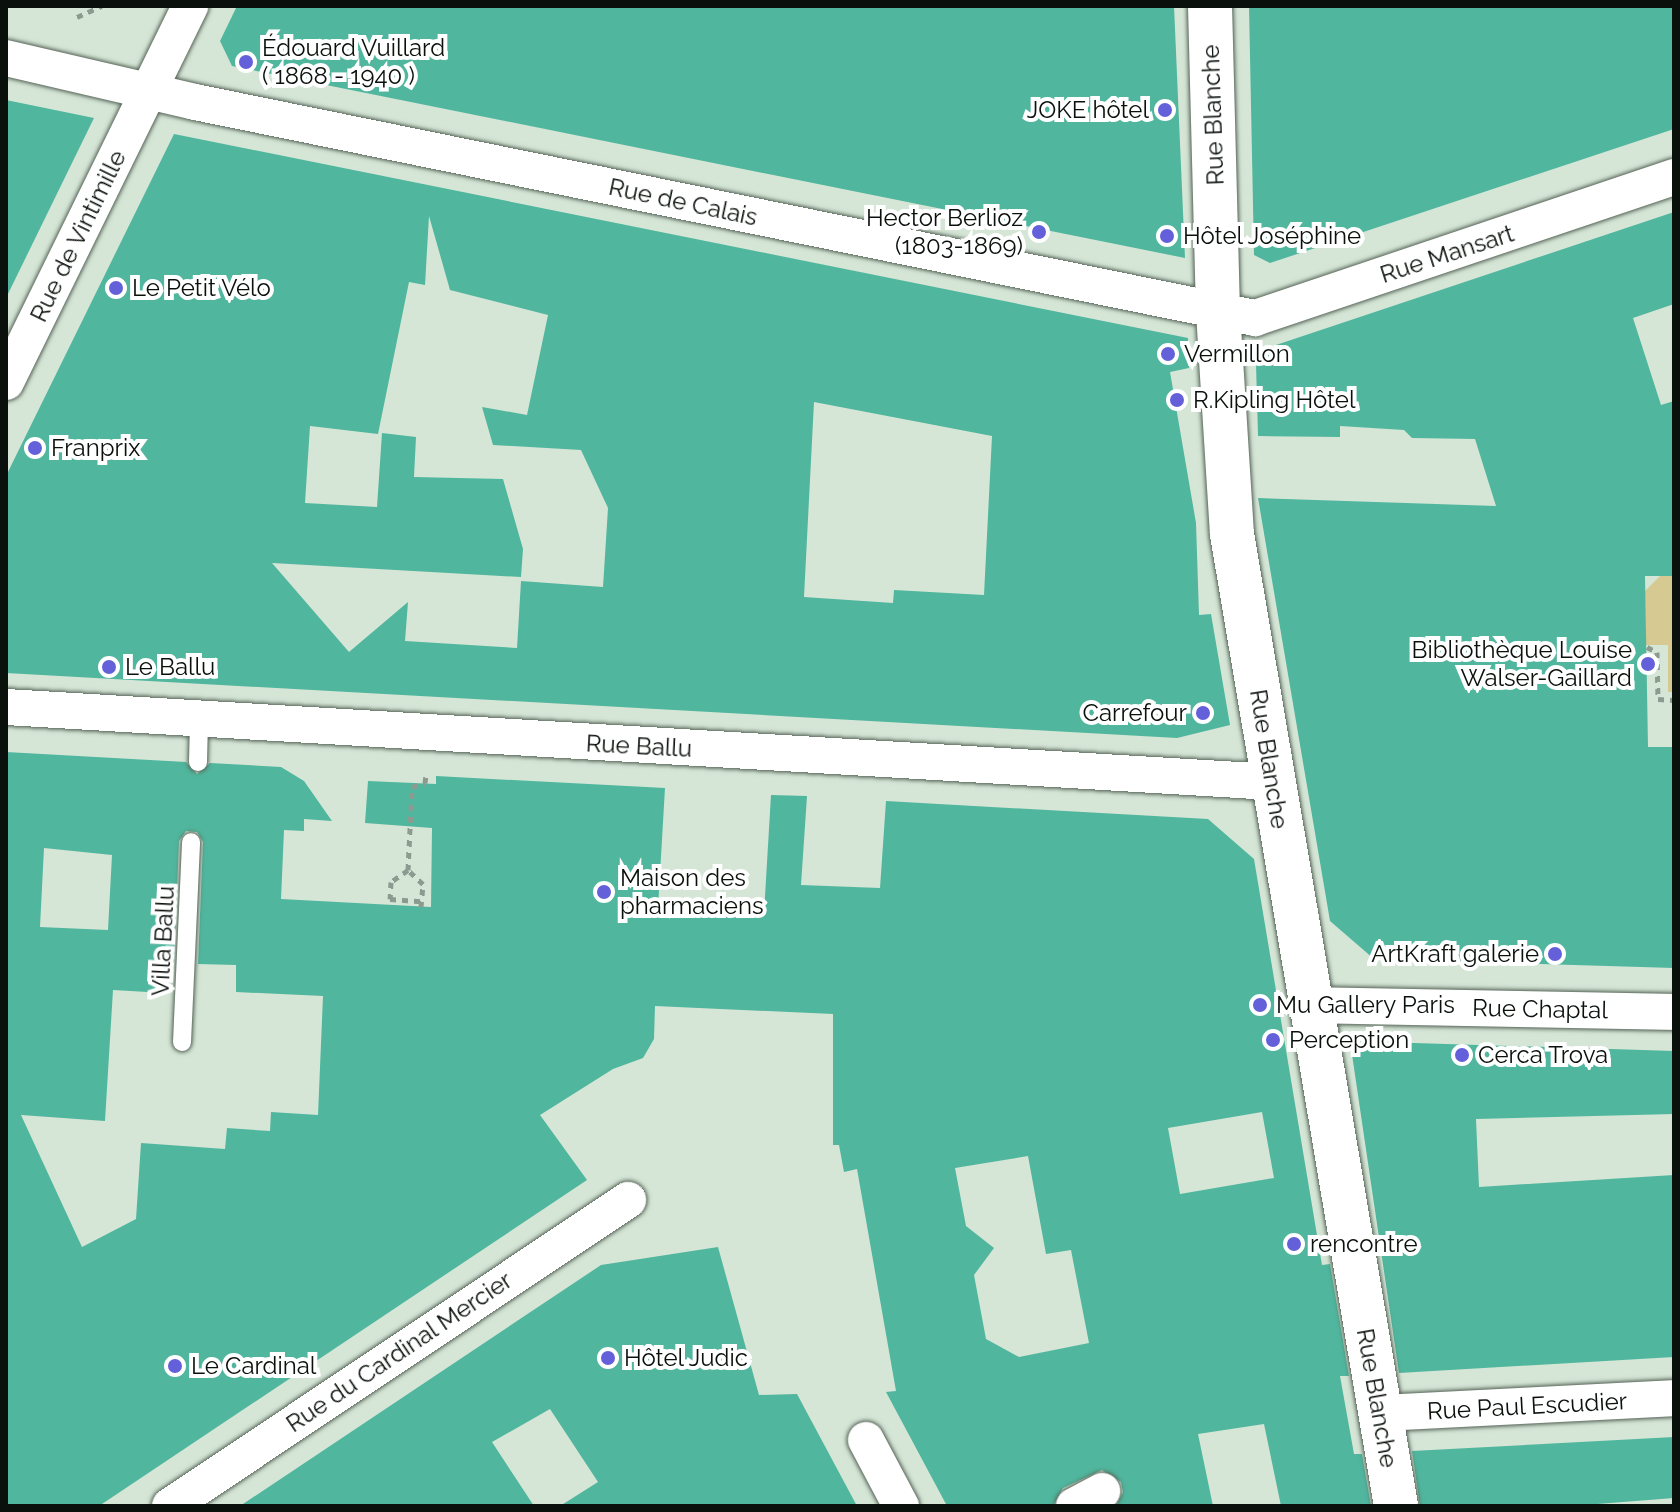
<!DOCTYPE html>
<html>
<head>
<meta charset="utf-8">
<style>
  body { margin:0 }
  #map { position:relative; width:1680px; height:1512px; overflow:hidden; background:#d5e6d7; font-family:Raleway,sans-serif }
  div>[style] { position:absolute }
  .green>* { inset:0; background:#d6c992 }
  .building>* { inset:0; background:#51b69e }
  .path>* { height:5px; margin-top:-2.5px; transform-origin:0; background:repeating-linear-gradient(90deg,#8d9a8f 0 6px,transparent 0 12px) }
  .roads { filter:drop-shadow(0 0 2px #556356) drop-shadow(0 0 2px #556356) }
  .lane>* { height:18px; margin:-9px; padding:0 9px; transform-origin:9px; border-radius:9px; background:#fff }
  .street>* { height:36px; margin:-18px; padding:0 18px; transform-origin:18px; border-radius:18px; background:#fff }
  .secondary>* { height:44px; margin:-22px; padding:0 22px; transform-origin:22px; border-radius:22px; background:#fff }
  .dots>* { width:22px; height:22px; translate:-50% -50%; box-sizing:border-box; border:4px solid #fff; border-radius:50% }
  span { translate:-50% -50%; white-space:nowrap; text-align:center; line-height:1.15; -webkit-text-stroke:8px #fff; paint-order:stroke }
  .poi-label { font-size:24px; color:#0a100b }
  .left { translate:0 -50%; text-align:left }
  .right { translate:-100% -50%; text-align:right }
  .street-label { font-size:24px; color:#0a100b }
  .frame { position:absolute; inset:0; border:8px solid #0a100b; pointer-events:none }
</style>
</head>
<body>
<div id="map">
  <div class="green">
    <div style="clip-path:polygon(1660px 576px,1674px 576px,1674px 692px,1668px 692px,1668px 645px,1646px 645px,1645px 591px)"></div>
  </div>
  <div class="building">
    <div style="clip-path:polygon(237px 6px,1174px 6px,1185px 258px,232px 66px,220px 41px)"></div>
    <div style="clip-path:polygon(1249px 6px,1674px 6px,1674px 129px,1270px 263px,1254px 255px)"></div>
    <div style="clip-path:polygon(6px 100px,94px 118px,6px 298px)"></div>
    <div style="clip-path:polygon(evenodd,174px 134px,1188px 338px,1189px 368px,1170px 372px,1196px 523px,1199px 615px,1211px 614px,1230px 725px,1177px 738px,6px 673px,6px 476px,174px 134px,429px 216px,450px 290px,548px 315px,527px 415px,482px 407px,493px 445px,581px 450px,608px 508px,603px 587px,521px 581px,517px 648px,405px 641px,408px 602px,349px 652px,272px 563px,521px 577px,523px 549px,503px 479px,414px 477px,416px 437px,382px 433px,377px 507px,305px 503px,310px 426px,378px 434px,409px 282px,425px 285px,429px 216px,174px 134px,814px 402px,992px 436px,984px 595px,894px 590px,893px 603px,804px 597px,814px 402px)"></div>
    <div style="clip-path:polygon(1674px 212px,1674px 304px,1633px 318px,1661px 405px,1674px 401px,1674px 576px,1645px 576px,1648px 747px,1674px 747px,1674px 968px,1374px 959px,1330px 921px,1258px 498px,1496px 506px,1475px 439px,1412px 438px,1404px 430px,1340px 426px,1340px 437px,1258px 436px,1256px 364px,1267px 348px)"></div>
    <div style="clip-path:polygon(evenodd,6px 752px,186px 762px,197px 774px,210px 763px,281px 767px,304px 781px,332px 821px,304px 819px,304px 831px,284px 830px,281px 899px,431px 907px,432px 828px,365px 823px,368px 781px,436px 784px,436px 776px,665px 788px,658px 908px,764px 913px,771px 795px,807px 796px,801px 885px,880px 888px,886px 801px,1208px 819px,1254px 859px,1322px 1265px,1330px 1264px,1349px 1376px,1340px 1376px,1354px 1454px,1362px 1454px,1371px 1506px,1281px 1506px,1264px 1424px,1198px 1434px,1213px 1506px,1116px 1506px,1123px 1492px,1121px 1482px,1102px 1470px,1063px 1488px,1053px 1506px,947px 1506px,886px 1392px,896px 1391px,857px 1169px,844px 1172px,839px 1145px,833px 1145px,833px 1014px,655px 1006px,654px 1039px,643px 1058px,613px 1069px,540px 1115px,587px 1180px,99px 1506px,6px 1506px,6px 752px,186px 831px,197px 832px,203px 842px,198px 964px,236px 965px,236px 992px,323px 996px,318px 1115px,271px 1112px,270px 1131px,227px 1128px,225px 1149px,141px 1143px,136px 1219px,82px 1247px,21px 1115px,105px 1121px,113px 990px,165px 993px,167px 963px,174px 963px,179px 841px,186px 831px,6px 752px,44px 848px,112px 855px,108px 930px,40px 927px,44px 848px,6px 752px,1262px 1112px,1274px 1178px,1180px 1194px,1168px 1128px,1262px 1112px,6px 752px,1028px 1156px,1046px 1254px,1071px 1250px,1089px 1343px,1019px 1357px,986px 1339px,974px 1275px,994px 1248px,966px 1226px,955px 1168px,1028px 1156px)"></div>
    <div style="clip-path:polygon(1350px 1041px,1674px 1051px,1674px 1114px,1476px 1119px,1479px 1187px,1674px 1175px,1674px 1357px,1399px 1373px)"></div>
    <div style="clip-path:polygon(718px 1247px,759px 1395px,797px 1394px,857px 1506px,560px 1506px,598px 1482px,550px 1409px,492px 1442px,534px 1506px,240px 1506px,601px 1265px)"></div>
    <div style="clip-path:polygon(1674px 1437px,1674px 1498px,1572px 1506px,1420px 1506px,1412px 1451px)"></div>
  </div>
  <div class="path">
    <div style="left:77px;top:17px;width:27px;rotate:-24deg"></div>
    <div style="left:1647px;top:647px;width:11px;rotate:27deg"></div>
    <div style="left:1657px;top:652px;width:47px;rotate:88.8deg"></div>
    <div style="left:1658px;top:699px;width:16px;rotate:4deg"></div>
    <div style="left:408px;top:870px;width:21px;rotate:145deg"></div>
    <div style="left:391px;top:882px;width:17px;rotate:93deg"></div>
    <div style="left:390px;top:899px;width:31px;rotate:4deg"></div>
    <div style="left:421px;top:907px;width:23px;rotate:-85deg"></div>
    <div style="left:423px;top:884px;width:21px;rotate:-137deg"></div>
    <div style="left:408px;top:870px;width:83px;rotate:-87.2deg"></div>
    <div style="left:412px;top:787px;width:14px;rotate:-17deg"></div>
    <div style="left:425px;top:783px;width:8px;rotate:-83deg"></div>
  </div>
  <div class="roads">
    <div class="lane">
      <div style="left:198px;top:762px;width:42px;rotate:-88.6deg"></div>
      <div style="left:182px;top:1042px;width:200px;rotate:-87.4deg"></div>
    </div>
    <div class="street">
      <div style="left:6px;top:58px;width:194px;rotate:13.1deg"></div>
      <div style="left:195px;top:102px;width:1082px;rotate:11.52deg"></div>
      <div style="left:1255px;top:318px;width:442px;rotate:-18.6deg"></div>
      <div style="left:6px;top:382px;width:419px;rotate:-63.9deg"></div>
      <div style="left:6px;top:707px;width:1268px;rotate:3.39deg"></div>
      <div style="left:1310px;top:1005px;width:364px;rotate:1.1deg"></div>
      <div style="left:1380px;top:1413px;width:294px;rotate:-2.9deg"></div>
      <div style="left:866px;top:1440px;width:75px;rotate:62.1deg"></div>
      <div style="left:170px;top:1506px;width:551px;rotate:-33.75deg"></div>
      <div style="left:1074px;top:1506px;width:32px;rotate:-28deg"></div>
    </div>
    <div class="secondary">
      <div style="left:1210px;top:6px;width:306px;rotate:88.5deg"></div>
      <div style="left:1218px;top:312px;width:222px;rotate:86.4deg"></div>
      <div style="left:1232px;top:534px;width:986px;rotate:80.42deg"></div>
    </div>
  </div>
  <div class="dots">
    <div style="left:246px;top:62px;background:#6460d9"></div>
    <div style="left:1165px;top:110px;background:#6460d9"></div>
    <div style="left:1039px;top:232px;background:#6460d9"></div>
    <div style="left:1167px;top:236px;background:#6460d9"></div>
    <div style="left:116px;top:288px;background:#6460d9"></div>
    <div style="left:1168px;top:354px;background:#6460d9"></div>
    <div style="left:1177px;top:400px;background:#6460d9"></div>
    <div style="left:35px;top:448px;background:#6460d9"></div>
    <div style="left:1648px;top:664px;background:#6460d9"></div>
    <div style="left:109px;top:667px;background:#6460d9"></div>
    <div style="left:1203px;top:713px;background:#6460d9"></div>
    <div style="left:604px;top:892px;background:#6460d9"></div>
    <div style="left:1555px;top:954px;background:#6460d9"></div>
    <div style="left:1260px;top:1005px;background:#6460d9"></div>
    <div style="left:1273px;top:1040px;background:#6460d9"></div>
    <div style="left:1462px;top:1055px;background:#6460d9"></div>
    <div style="left:1294px;top:1244px;background:#6460d9"></div>
    <div style="left:608px;top:1358px;background:#6460d9"></div>
    <div style="left:175px;top:1366px;background:#6460d9"></div>
  </div>
  <div class="poi-label">
    <span class="left" style="left:262px;top:62px">Édouard Vuillard<br>( 1868 - 1940 )</span>
    <span class="right" style="left:1149px;top:110px">JOKE hôtel</span>
    <span class="right" style="left:1023px;top:232px">Hector Berlioz<br>(1803-1869)</span>
    <span class="left" style="left:1183px;top:236px">Hôtel Joséphine</span>
    <span class="left" style="left:132px;top:288px">Le Petit Vélo</span>
    <span class="left" style="left:1184px;top:354px">Vermillon</span>
    <span class="left" style="left:1193px;top:400px">R.Kipling Hôtel</span>
    <span class="left" style="left:51px;top:448px">Franprix</span>
    <span class="right" style="left:1632px;top:664px">Bibliothèque Louise<br>Walser-Gaillard</span>
    <span class="left" style="left:125px;top:667px">Le Ballu</span>
    <span class="right" style="left:1187px;top:713px">Carrefour</span>
    <span class="left" style="left:620px;top:892px">Maison des<br>pharmaciens</span>
    <span class="right" style="left:1539px;top:954px">ArtKraft galerie</span>
    <span class="left" style="left:1276px;top:1005px">Mu Gallery Paris</span>
    <span class="left" style="left:1289px;top:1040px">Perception</span>
    <span class="left" style="left:1478px;top:1055px">Cerca Trova</span>
    <span class="left" style="left:1310px;top:1244px">rencontre</span>
    <span class="left" style="left:624px;top:1358px">Hôtel Judic</span>
    <span class="left" style="left:191px;top:1366px">Le Cardinal</span>
  </div>
  <div class="street-label">
    <span style="left:1213px;top:115px;rotate:-92deg">Rue Blanche</span>
    <span style="left:683px;top:202px;rotate:12deg">Rue de Calais</span>
    <span style="left:78px;top:236px;rotate:-64deg">Rue de Vintimille</span>
    <span style="left:1447px;top:254px;rotate:-18deg">Rue Mansart</span>
    <span style="left:639px;top:746px;rotate:3deg">Rue Ballu</span>
    <span style="left:1269px;top:759px;rotate:81deg">Rue Blanche</span>
    <span style="left:163px;top:941px;rotate:-87deg">Villa Ballu</span>
    <span style="left:1540px;top:1009px;rotate:1deg">Rue Chaptal</span>
    <span style="left:399px;top:1352px;rotate:-34deg">Rue du Cardinal Mercier</span>
    <span style="left:1377px;top:1398px;rotate:80deg">Rue Blanche</span>
    <span style="left:1527px;top:1406px;rotate:-3deg">Rue Paul Escudier</span>
  </div>
  <div class="frame"></div>
</div>
</body>
</html>
